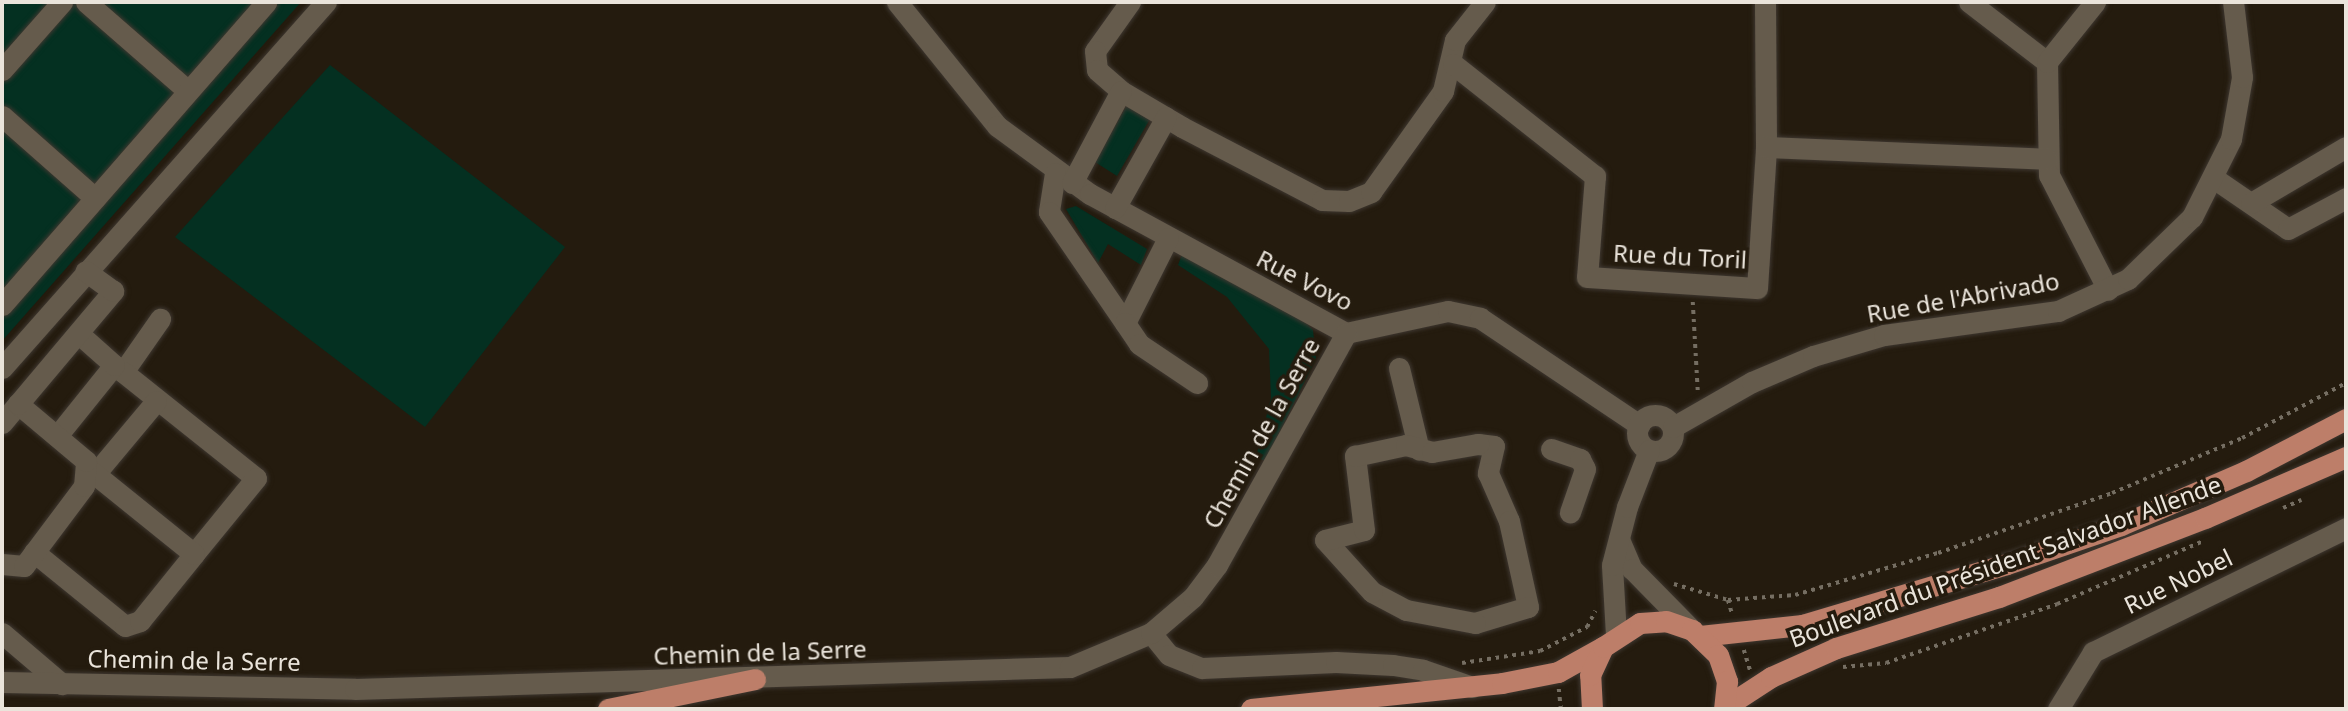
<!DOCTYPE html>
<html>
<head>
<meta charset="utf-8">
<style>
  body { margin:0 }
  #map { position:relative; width:2348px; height:711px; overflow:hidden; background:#241b0e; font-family:"Noto Sans",sans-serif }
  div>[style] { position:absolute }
  .green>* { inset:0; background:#043021 }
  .path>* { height:3.5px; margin-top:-1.75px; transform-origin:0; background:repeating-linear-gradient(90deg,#756e62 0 3.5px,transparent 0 8.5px) }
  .roads { filter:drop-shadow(0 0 2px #3e3730) drop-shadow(0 0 2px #3e3730) }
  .minor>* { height:21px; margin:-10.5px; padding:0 10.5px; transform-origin:10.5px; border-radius:10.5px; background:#655b4c }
  .minor>.ring { margin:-10.5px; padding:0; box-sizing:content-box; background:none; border:21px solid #655b4c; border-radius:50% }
  .major>* { height:21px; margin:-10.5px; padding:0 10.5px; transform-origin:10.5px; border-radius:10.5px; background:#bd7e69 }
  span { translate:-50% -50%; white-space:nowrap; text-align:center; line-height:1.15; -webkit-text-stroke:7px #241b0e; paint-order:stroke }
  .street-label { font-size:24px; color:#eae4db }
  .frame { position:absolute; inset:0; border:4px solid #eae4db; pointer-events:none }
</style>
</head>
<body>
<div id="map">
  <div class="green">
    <div style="clip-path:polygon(2px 2px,301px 2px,2px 341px)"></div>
    <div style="clip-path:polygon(330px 65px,565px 247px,425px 427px,175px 237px)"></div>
    <div style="clip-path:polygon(1127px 105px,1150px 119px,1117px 176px,1095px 162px)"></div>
    <div style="clip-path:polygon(1076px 206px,1147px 249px,1141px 265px,1108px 244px,1098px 263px,1066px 209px)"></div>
    <div style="clip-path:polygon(1182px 254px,1296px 313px,1313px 330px,1316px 359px,1265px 461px,1256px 457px,1271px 398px,1269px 349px,1227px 297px,1178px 265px)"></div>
  </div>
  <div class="path">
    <div style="left:1693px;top:302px;width:90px;rotate:86.8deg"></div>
    <div style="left:2283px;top:508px;width:20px;rotate:-24deg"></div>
    <div style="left:1674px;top:584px;width:56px;rotate:16.5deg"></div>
    <div style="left:1728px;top:600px;width:14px;rotate:73deg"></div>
    <div style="left:1728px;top:600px;width:67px;rotate:-4.3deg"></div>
    <div style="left:1795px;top:595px;width:149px;rotate:-16.4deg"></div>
    <div style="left:1938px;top:553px;width:184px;rotate:-19deg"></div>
    <div style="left:2112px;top:493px;width:141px;rotate:-22.9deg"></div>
    <div style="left:2242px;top:438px;width:118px;rotate:-27.9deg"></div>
    <div style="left:1744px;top:650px;width:21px;rotate:73deg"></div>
    <div style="left:1462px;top:663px;width:79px;rotate:-8.7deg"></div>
    <div style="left:1540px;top:651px;width:53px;rotate:-27.1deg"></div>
    <div style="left:1587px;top:627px;width:18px;rotate:-63deg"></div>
    <div style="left:1843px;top:667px;width:43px;rotate:-5.3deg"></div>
    <div style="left:1886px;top:663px;width:181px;rotate:-19deg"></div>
    <div style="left:2057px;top:604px;width:157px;rotate:-23.3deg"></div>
    <div style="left:1559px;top:689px;width:20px;rotate:84deg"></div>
  </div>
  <div class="roads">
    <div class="minor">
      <div style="left:86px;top:2px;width:135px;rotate:41.1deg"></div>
      <div style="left:897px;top:2px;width:159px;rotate:51.1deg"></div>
      <div style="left:997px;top:126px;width:115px;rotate:36.2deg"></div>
      <div style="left:1090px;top:194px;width:291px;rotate:28.5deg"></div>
      <div style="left:1346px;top:333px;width:104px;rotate:-12.2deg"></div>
      <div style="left:1448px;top:311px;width:33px;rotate:12deg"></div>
      <div style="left:1480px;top:318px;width:192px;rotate:33.9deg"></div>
      <div style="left:1130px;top:2px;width:60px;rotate:125.5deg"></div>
      <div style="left:1095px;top:51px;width:19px;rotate:84deg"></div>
      <div style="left:1097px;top:70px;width:32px;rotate:41deg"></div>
      <div style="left:1121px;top:91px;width:71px;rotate:30.5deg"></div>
      <div style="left:1182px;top:127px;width:158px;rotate:27.5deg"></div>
      <div style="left:1322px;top:200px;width:27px;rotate:2deg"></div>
      <div style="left:1349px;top:201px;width:24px;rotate:-22deg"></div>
      <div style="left:1371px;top:192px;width:124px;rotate:-54.5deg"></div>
      <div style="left:1443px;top:91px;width:52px;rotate:-76.8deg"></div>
      <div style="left:1455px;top:40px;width:48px;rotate:-51.7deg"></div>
      <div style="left:1765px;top:2px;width:145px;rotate:89.6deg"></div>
      <div style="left:1969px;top:2px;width:98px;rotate:37.6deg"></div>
      <div style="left:2047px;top:62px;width:113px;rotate:89deg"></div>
      <div style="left:2049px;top:175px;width:129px;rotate:62.8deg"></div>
      <div style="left:2047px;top:62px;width:77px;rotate:-51.3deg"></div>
      <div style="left:1453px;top:64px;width:181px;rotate:38.3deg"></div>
      <div style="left:1595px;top:176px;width:101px;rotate:94.5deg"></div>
      <div style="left:1587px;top:277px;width:170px;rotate:3.7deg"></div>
      <div style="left:1757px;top:288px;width:141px;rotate:-86.3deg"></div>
      <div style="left:1766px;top:147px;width:281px;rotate:2.4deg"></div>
      <div style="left:2px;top:70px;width:91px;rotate:-48.6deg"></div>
      <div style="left:2px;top:116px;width:124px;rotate:41.4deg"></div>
      <div style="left:1055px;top:173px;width:39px;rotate:99deg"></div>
      <div style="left:1049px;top:212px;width:135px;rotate:55.6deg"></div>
      <div style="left:2215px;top:179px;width:88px;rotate:34.4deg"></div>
      <div style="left:2288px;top:229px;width:66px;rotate:-28.1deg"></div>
      <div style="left:1072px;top:183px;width:104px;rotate:-62deg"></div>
      <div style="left:2251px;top:203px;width:110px;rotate:-30.5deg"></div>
      <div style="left:1115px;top:208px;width:104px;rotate:-60.7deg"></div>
      <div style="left:1168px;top:238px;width:95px;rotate:116.8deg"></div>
      <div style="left:1125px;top:323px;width:25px;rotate:56deg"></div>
      <div style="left:1139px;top:344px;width:70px;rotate:33.9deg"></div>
      <div style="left:2px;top:305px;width:402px;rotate:-48.9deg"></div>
      <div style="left:114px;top:365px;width:11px;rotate:38deg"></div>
      <div style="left:123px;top:372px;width:65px;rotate:-55.1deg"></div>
      <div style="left:2px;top:368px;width:489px;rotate:-48.5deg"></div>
      <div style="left:1399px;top:368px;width:84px;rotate:76.3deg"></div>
      <div style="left:123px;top:372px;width:170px;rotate:38.6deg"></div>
      <div style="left:256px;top:478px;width:98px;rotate:129.2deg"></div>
      <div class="ring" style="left:1637px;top:415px;width:15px;height:15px"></div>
      <div style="left:2px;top:423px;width:25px;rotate:-50deg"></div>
      <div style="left:1673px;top:427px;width:91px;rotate:-29.7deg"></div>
      <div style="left:1752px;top:382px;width:66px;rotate:-23.1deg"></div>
      <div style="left:1813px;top:356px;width:74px;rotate:-16.5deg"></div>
      <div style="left:1884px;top:335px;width:176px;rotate:-7.9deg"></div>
      <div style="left:2058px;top:311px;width:77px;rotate:-24.6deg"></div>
      <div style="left:2128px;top:279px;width:89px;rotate:-44.1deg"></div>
      <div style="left:2192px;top:217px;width:87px;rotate:-63.4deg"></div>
      <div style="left:2231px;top:139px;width:63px;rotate:-79.9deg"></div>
      <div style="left:2242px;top:77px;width:76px;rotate:-96.8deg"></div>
      <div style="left:57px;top:436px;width:91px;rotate:-51.2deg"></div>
      <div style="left:114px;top:365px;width:48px;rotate:-138.4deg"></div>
      <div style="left:1478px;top:444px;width:16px;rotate:7deg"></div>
      <div style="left:1494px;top:446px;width:28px;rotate:103deg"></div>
      <div style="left:1488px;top:473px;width:52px;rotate:66.4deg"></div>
      <div style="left:1509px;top:521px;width:88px;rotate:77.5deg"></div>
      <div style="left:1528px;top:607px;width:55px;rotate:163.2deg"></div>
      <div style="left:1475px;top:623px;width:70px;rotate:-169.3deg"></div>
      <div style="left:1406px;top:610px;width:38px;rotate:-152deg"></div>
      <div style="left:1372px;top:592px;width:70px;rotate:-132.1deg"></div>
      <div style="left:1325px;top:540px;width:40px;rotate:-14.4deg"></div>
      <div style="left:1364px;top:530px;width:75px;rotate:-96.9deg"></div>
      <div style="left:1355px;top:456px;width:52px;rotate:-12.2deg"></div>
      <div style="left:1406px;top:445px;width:27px;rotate:15deg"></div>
      <div style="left:1432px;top:452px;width:47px;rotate:-9.9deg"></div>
      <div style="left:1551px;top:449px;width:31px;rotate:19deg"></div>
      <div style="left:1580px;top:459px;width:11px;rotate:63deg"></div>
      <div style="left:1585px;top:469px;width:46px;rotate:109.2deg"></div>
      <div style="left:95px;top:474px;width:95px;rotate:-50.1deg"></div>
      <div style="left:1619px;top:539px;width:33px;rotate:67deg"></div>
      <div style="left:1632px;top:569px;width:86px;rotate:45.5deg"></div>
      <div style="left:34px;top:552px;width:117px;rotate:39.1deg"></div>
      <div style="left:125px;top:626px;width:16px;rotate:-18deg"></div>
      <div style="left:140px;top:621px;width:86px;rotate:-51.1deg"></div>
      <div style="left:194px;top:554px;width:139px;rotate:-141.1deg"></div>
      <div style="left:2px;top:564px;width:22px;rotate:5deg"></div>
      <div style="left:24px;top:566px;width:100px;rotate:-53.1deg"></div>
      <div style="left:84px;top:486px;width:25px;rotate:-85deg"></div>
      <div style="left:86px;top:461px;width:89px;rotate:-140deg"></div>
      <div style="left:18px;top:404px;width:148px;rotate:-49.9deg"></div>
      <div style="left:113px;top:291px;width:34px;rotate:-144deg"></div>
      <div style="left:2px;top:633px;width:79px;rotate:40.4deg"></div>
      <div style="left:1151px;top:633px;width:28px;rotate:51deg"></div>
      <div style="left:1169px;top:655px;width:35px;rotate:22deg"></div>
      <div style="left:1202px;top:668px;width:134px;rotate:-2.6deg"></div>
      <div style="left:1336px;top:662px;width:57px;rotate:3deg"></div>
      <div style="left:1393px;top:665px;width:30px;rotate:9deg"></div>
      <div style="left:1423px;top:670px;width:52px;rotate:19.1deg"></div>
      <div style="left:1616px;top:635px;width:70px;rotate:-93.3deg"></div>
      <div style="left:1612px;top:565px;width:60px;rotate:-75.5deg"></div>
      <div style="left:1627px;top:507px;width:61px;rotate:-68.9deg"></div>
      <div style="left:2px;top:682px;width:353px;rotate:1.1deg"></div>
      <div style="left:355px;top:689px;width:715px;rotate:-1.76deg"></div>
      <div style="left:1070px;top:667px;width:88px;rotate:-22.8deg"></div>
      <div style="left:1151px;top:633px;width:55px;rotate:-40.6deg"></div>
      <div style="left:1193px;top:597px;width:40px;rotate:-53deg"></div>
      <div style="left:1217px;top:565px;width:265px;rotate:-60.9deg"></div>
      <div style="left:2058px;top:709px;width:67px;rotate:-58.4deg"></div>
      <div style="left:2093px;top:652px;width:282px;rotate:-26.1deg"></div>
    </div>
    <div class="major">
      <div style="left:1700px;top:636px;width:103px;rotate:-6.2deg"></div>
      <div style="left:1802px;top:625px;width:214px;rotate:-16.6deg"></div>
      <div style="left:2007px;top:564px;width:120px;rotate:-18.9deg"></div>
      <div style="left:2121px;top:525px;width:136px;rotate:-23.4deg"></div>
      <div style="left:2246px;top:471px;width:113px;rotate:-27.5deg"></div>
      <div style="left:1725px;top:707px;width:55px;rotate:-33.1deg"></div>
      <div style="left:1771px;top:677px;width:71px;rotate:-24deg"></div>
      <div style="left:1836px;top:648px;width:171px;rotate:-17.4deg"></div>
      <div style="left:1999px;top:597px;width:221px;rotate:-21deg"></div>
      <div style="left:2205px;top:518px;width:154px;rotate:-23.4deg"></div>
      <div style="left:608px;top:709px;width:150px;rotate:-11.5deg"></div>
      <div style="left:1251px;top:709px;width:252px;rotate:-5.9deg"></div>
      <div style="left:1502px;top:683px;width:57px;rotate:-11.1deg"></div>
      <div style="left:1558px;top:672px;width:51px;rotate:-29.1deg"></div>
      <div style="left:1592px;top:709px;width:34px;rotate:-93deg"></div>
      <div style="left:1590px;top:675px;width:31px;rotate:-65deg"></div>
      <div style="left:1603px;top:647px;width:44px;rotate:-33deg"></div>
      <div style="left:1640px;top:623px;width:26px;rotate:-4deg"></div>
      <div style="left:1666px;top:621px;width:28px;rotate:19deg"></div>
      <div style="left:1692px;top:630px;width:36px;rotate:44deg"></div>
      <div style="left:1718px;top:655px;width:28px;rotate:71deg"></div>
      <div style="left:1727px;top:681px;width:28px;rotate:96deg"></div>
    </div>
  </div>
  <div class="street-label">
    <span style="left:1680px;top:256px;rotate:3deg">Rue du Toril</span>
    <span style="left:1305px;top:280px;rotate:27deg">Rue Vovo</span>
    <span style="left:1963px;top:297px;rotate:-10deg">Rue de l'Abrivado</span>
    <span style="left:1261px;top:433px;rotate:-61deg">Chemin de la Serre</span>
    <span style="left:2005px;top:561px;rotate:-20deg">Boulevard du Président Salvador Allende</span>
    <span style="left:2178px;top:581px;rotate:-26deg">Rue Nobel</span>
    <span style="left:760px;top:652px;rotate:-2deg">Chemin de la Serre</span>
    <span style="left:194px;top:660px;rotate:1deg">Chemin de la Serre</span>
  </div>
  <div class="frame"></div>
</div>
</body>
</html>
